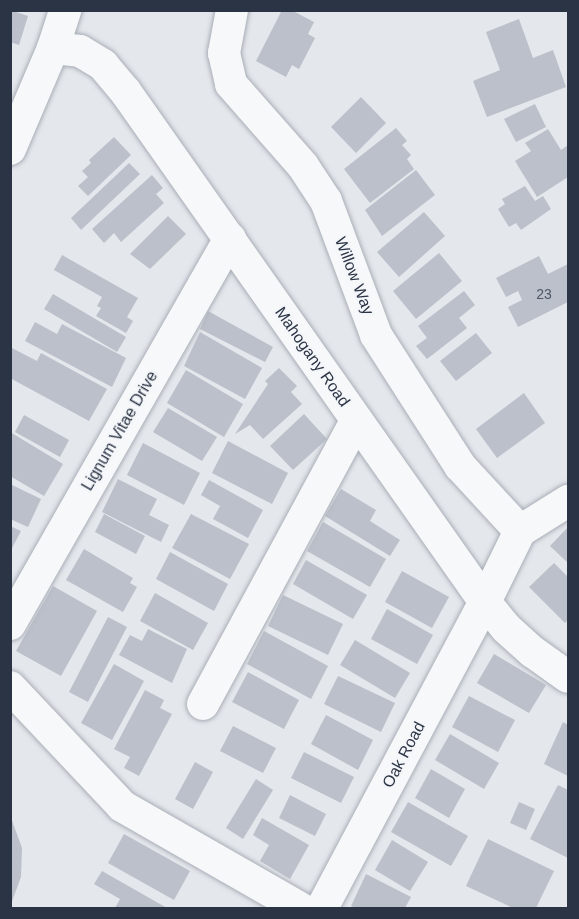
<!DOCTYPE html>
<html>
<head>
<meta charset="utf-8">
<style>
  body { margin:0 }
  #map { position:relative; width:579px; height:919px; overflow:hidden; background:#e4e7ec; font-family:Helvetica,sans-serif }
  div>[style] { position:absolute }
  .building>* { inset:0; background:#bbc0ca }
  .roads { filter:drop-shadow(0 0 2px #a9aeb7) drop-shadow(0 0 2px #a9aeb7) }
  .minor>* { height:32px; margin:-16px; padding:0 16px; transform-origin:16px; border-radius:16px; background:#f7f8fa }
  span { translate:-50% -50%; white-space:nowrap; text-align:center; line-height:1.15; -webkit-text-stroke:4.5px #f4f6f9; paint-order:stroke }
  .number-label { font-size:14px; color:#4f5766 }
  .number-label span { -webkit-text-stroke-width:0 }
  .street-label { font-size:16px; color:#2b3445 }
  .frame { position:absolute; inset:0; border:12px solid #2b3445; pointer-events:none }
</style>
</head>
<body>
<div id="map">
  <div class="building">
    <div style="clip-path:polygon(10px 10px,28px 16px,19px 45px,10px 42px)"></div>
    <div style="clip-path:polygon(282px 10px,291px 10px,314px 22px,308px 34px,315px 38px,299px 69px,292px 65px,286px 77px,256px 61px)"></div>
    <div style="clip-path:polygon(519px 19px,533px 58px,553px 50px,566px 87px,487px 117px,473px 81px,500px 70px,486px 32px)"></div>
    <div style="clip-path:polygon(361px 97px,386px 123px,356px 153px,331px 127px)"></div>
    <div style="clip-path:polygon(535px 104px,546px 127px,516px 142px,504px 119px)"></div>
    <div style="clip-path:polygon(396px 128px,407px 141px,402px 145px,411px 155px,407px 159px,414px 169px,370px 203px,344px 169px)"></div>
    <div style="clip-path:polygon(548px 129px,561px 150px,568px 145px,568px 177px,537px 197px,515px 161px,531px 151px,525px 143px)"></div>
    <div style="clip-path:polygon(114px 137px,131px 155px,88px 196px,78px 186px,88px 177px,82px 171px,91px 163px,89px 160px)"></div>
    <div style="clip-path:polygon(129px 163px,140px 174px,81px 230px,71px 218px)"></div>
    <div style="clip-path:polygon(416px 170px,435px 195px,382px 236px,365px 210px)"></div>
    <div style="clip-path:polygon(152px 175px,163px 188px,156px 194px,164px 203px,121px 242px,114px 233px,104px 243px,92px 229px)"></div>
    <div style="clip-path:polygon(525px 186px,535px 201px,543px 196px,551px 209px,521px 230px,516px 223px,509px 227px,498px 209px,505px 204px,502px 199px)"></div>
    <div style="clip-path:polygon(424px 212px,445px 236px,399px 277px,377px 252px)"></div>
    <div style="clip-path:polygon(168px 216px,186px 234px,150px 269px,130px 254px)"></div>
    <div style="clip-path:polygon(439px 253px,462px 281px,416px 319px,393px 291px)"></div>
    <div style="clip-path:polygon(62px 255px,138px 298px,127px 317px,133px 321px,126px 333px,96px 316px,101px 308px,97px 306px,102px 297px,54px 270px)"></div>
    <div style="clip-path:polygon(539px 256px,548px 274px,568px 264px,568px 302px,518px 327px,508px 307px,522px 300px,518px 291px,506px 297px,496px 278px)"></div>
    <div style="clip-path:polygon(464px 291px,475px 305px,459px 318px,467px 328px,427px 359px,416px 346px,427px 338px,418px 326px)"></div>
    <div style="clip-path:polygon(53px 294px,126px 337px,117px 352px,44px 309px)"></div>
    <div style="clip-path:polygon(208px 311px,273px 347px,265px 362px,200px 329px)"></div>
    <div style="clip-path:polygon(35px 322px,57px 334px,62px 324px,126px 358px,112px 387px,25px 341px)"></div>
    <div style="clip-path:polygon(200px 332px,262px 368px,245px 399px,184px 366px)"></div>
    <div style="clip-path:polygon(476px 333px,492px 353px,456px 381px,440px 361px)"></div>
    <div style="clip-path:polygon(10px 347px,37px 361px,41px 353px,107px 389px,89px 421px,10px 378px)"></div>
    <div style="clip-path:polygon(279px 368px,297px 386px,291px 392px,302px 404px,263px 439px,250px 425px,235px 434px,268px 384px,265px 381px)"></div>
    <div style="clip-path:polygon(186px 370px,243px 404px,224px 437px,167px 403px)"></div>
    <div style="clip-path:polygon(524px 393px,545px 423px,497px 458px,476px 429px)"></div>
    <div style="clip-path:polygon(168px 408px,217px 437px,202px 461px,153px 432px)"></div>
    <div style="clip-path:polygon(304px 414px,327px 439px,293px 470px,270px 446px)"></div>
    <div style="clip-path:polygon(24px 415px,69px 440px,60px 457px,15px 432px)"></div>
    <div style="clip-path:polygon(10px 432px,63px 464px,44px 496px,10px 476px)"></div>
    <div style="clip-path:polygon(228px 441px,288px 473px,272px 504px,212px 473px)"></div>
    <div style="clip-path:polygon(143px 443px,200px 473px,184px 505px,127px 475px)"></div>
    <div style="clip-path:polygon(118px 479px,157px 499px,149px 515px,169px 525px,161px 542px,102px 512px)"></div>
    <div style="clip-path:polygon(209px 480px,263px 510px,248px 538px,213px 519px,220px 506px,201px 495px)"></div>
    <div style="clip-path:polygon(10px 484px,41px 499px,28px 527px,10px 519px)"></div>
    <div style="clip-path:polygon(341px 489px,376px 510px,370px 521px,400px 540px,390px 556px,325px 516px)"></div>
    <div style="clip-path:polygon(104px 514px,145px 536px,136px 554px,95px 532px)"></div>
    <div style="clip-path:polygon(191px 514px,249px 544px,230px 579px,172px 548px)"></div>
    <div style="clip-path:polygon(323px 522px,386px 559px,370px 587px,307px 551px)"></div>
    <div style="clip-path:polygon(10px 526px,21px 531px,10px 552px)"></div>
    <div style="clip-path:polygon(568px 527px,568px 563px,550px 546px)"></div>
    <div style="clip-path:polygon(84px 549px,133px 578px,130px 583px,137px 587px,123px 612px,66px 580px)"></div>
    <div style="clip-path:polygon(170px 552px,228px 584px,214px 611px,156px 579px)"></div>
    <div style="clip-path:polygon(306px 560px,367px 595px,353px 619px,293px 584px)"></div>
    <div style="clip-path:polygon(554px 563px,568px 577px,568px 620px,565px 623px,529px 587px)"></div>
    <div style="clip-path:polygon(402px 571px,449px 597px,432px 628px,385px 602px)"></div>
    <div style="clip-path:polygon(53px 586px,97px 611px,61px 676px,16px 651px)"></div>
    <div style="clip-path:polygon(155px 593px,208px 623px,193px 650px,140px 621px)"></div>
    <div style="clip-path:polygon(283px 595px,343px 624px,328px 655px,268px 626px)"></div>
    <div style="clip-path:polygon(387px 609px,433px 635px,417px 664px,371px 639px)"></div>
    <div style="clip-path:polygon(108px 617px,127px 627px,88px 702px,69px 692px)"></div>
    <div style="clip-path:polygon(148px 629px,187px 649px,172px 683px,119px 655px,130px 635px,142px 641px)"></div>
    <div style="clip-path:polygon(264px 631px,328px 666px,311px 699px,247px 664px)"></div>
    <div style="clip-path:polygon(355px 640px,410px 673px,395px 698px,340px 665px)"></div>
    <div style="clip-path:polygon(494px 654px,546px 685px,529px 713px,477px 683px)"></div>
    <div style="clip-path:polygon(114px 664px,144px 681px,112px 740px,81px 723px)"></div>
    <div style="clip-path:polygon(248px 672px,299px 700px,284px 729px,232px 702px)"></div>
    <div style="clip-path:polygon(338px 676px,395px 703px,381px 732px,324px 704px)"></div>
    <div style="clip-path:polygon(145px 690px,164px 700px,160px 708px,172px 714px,139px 776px,124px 768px,130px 757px,114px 749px)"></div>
    <div style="clip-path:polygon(469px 696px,515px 720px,498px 752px,452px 727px)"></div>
    <div style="clip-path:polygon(326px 715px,373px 740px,358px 770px,311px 744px)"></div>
    <div style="clip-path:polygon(563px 722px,568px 725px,568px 776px,544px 764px)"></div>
    <div style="clip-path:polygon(233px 726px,276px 748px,263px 773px,220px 751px)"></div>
    <div style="clip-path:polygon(450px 734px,499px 763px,484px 789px,435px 760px)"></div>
    <div style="clip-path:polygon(304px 752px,354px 777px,341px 803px,291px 778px)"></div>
    <div style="clip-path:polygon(195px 762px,213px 772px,193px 809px,175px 799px)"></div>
    <div style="clip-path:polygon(431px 769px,465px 789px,449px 818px,415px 798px)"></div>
    <div style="clip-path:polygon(256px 779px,273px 790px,243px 839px,226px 828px)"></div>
    <div style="clip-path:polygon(558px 785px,568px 790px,568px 858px,530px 839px)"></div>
    <div style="clip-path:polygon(290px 795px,326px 814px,315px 836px,279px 818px)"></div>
    <div style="clip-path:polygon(408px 802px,468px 836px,451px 866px,391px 832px)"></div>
    <div style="clip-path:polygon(519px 802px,535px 809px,526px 830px,510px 823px)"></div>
    <div style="clip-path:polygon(10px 815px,22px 848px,21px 877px,11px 904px)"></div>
    <div style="clip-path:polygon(262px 818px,309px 845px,290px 879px,260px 861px,269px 845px,253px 835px)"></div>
    <div style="clip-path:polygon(124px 834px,190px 871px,174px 900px,108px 863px)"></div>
    <div style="clip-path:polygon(488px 839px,554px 871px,536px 908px,513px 908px,466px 886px)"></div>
    <div style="clip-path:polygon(392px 840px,428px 862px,410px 891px,375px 870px)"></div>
    <div style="clip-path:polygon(102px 871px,167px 908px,115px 908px,120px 899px,94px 884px)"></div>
    <div style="clip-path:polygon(366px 874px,411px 897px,405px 908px,356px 908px,351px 906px)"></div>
  </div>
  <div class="roads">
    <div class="minor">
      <div style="left:232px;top:10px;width:44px;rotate:100.5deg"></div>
      <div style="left:224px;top:53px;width:32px;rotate:77deg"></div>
      <div style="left:231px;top:84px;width:109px;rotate:48.7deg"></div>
      <div style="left:303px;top:166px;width:42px;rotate:56.7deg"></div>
      <div style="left:326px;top:201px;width:143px;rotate:69.5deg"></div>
      <div style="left:376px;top:335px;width:156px;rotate:57.3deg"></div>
      <div style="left:460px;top:466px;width:88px;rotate:47.3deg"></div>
      <div style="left:53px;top:48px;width:27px;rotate:6deg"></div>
      <div style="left:80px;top:51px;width:27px;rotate:31deg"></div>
      <div style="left:103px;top:65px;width:34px;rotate:50deg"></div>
      <div style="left:125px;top:91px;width:625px;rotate:54.84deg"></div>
      <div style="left:485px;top:602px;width:33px;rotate:51deg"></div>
      <div style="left:506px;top:628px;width:36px;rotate:42deg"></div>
      <div style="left:533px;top:652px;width:43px;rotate:35.5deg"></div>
      <div style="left:10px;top:149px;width:110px;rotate:-66.9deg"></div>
      <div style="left:53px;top:48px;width:40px;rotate:-72deg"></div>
      <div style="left:10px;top:624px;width:444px;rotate:-60.3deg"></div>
      <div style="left:10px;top:687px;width:163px;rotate:46.7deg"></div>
      <div style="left:122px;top:806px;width:205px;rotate:29.8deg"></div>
      <div style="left:203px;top:704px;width:322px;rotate:-61.6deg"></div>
      <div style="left:322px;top:908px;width:347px;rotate:-62deg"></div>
      <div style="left:485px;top:602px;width:79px;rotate:-63.8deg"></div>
      <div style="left:520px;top:531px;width:57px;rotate:-32deg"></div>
    </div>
  </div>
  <div class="number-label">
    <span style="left:544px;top:294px">23</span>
  </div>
  <div class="street-label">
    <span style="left:354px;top:276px;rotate:69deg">Willow Way</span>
    <span style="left:312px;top:357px;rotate:55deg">Mahogany Road</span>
    <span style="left:120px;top:431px;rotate:-60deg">Lignum Vitae Drive</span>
    <span style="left:404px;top:755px;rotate:-62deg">Oak Road</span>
  </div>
  <div class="frame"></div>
</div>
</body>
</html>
